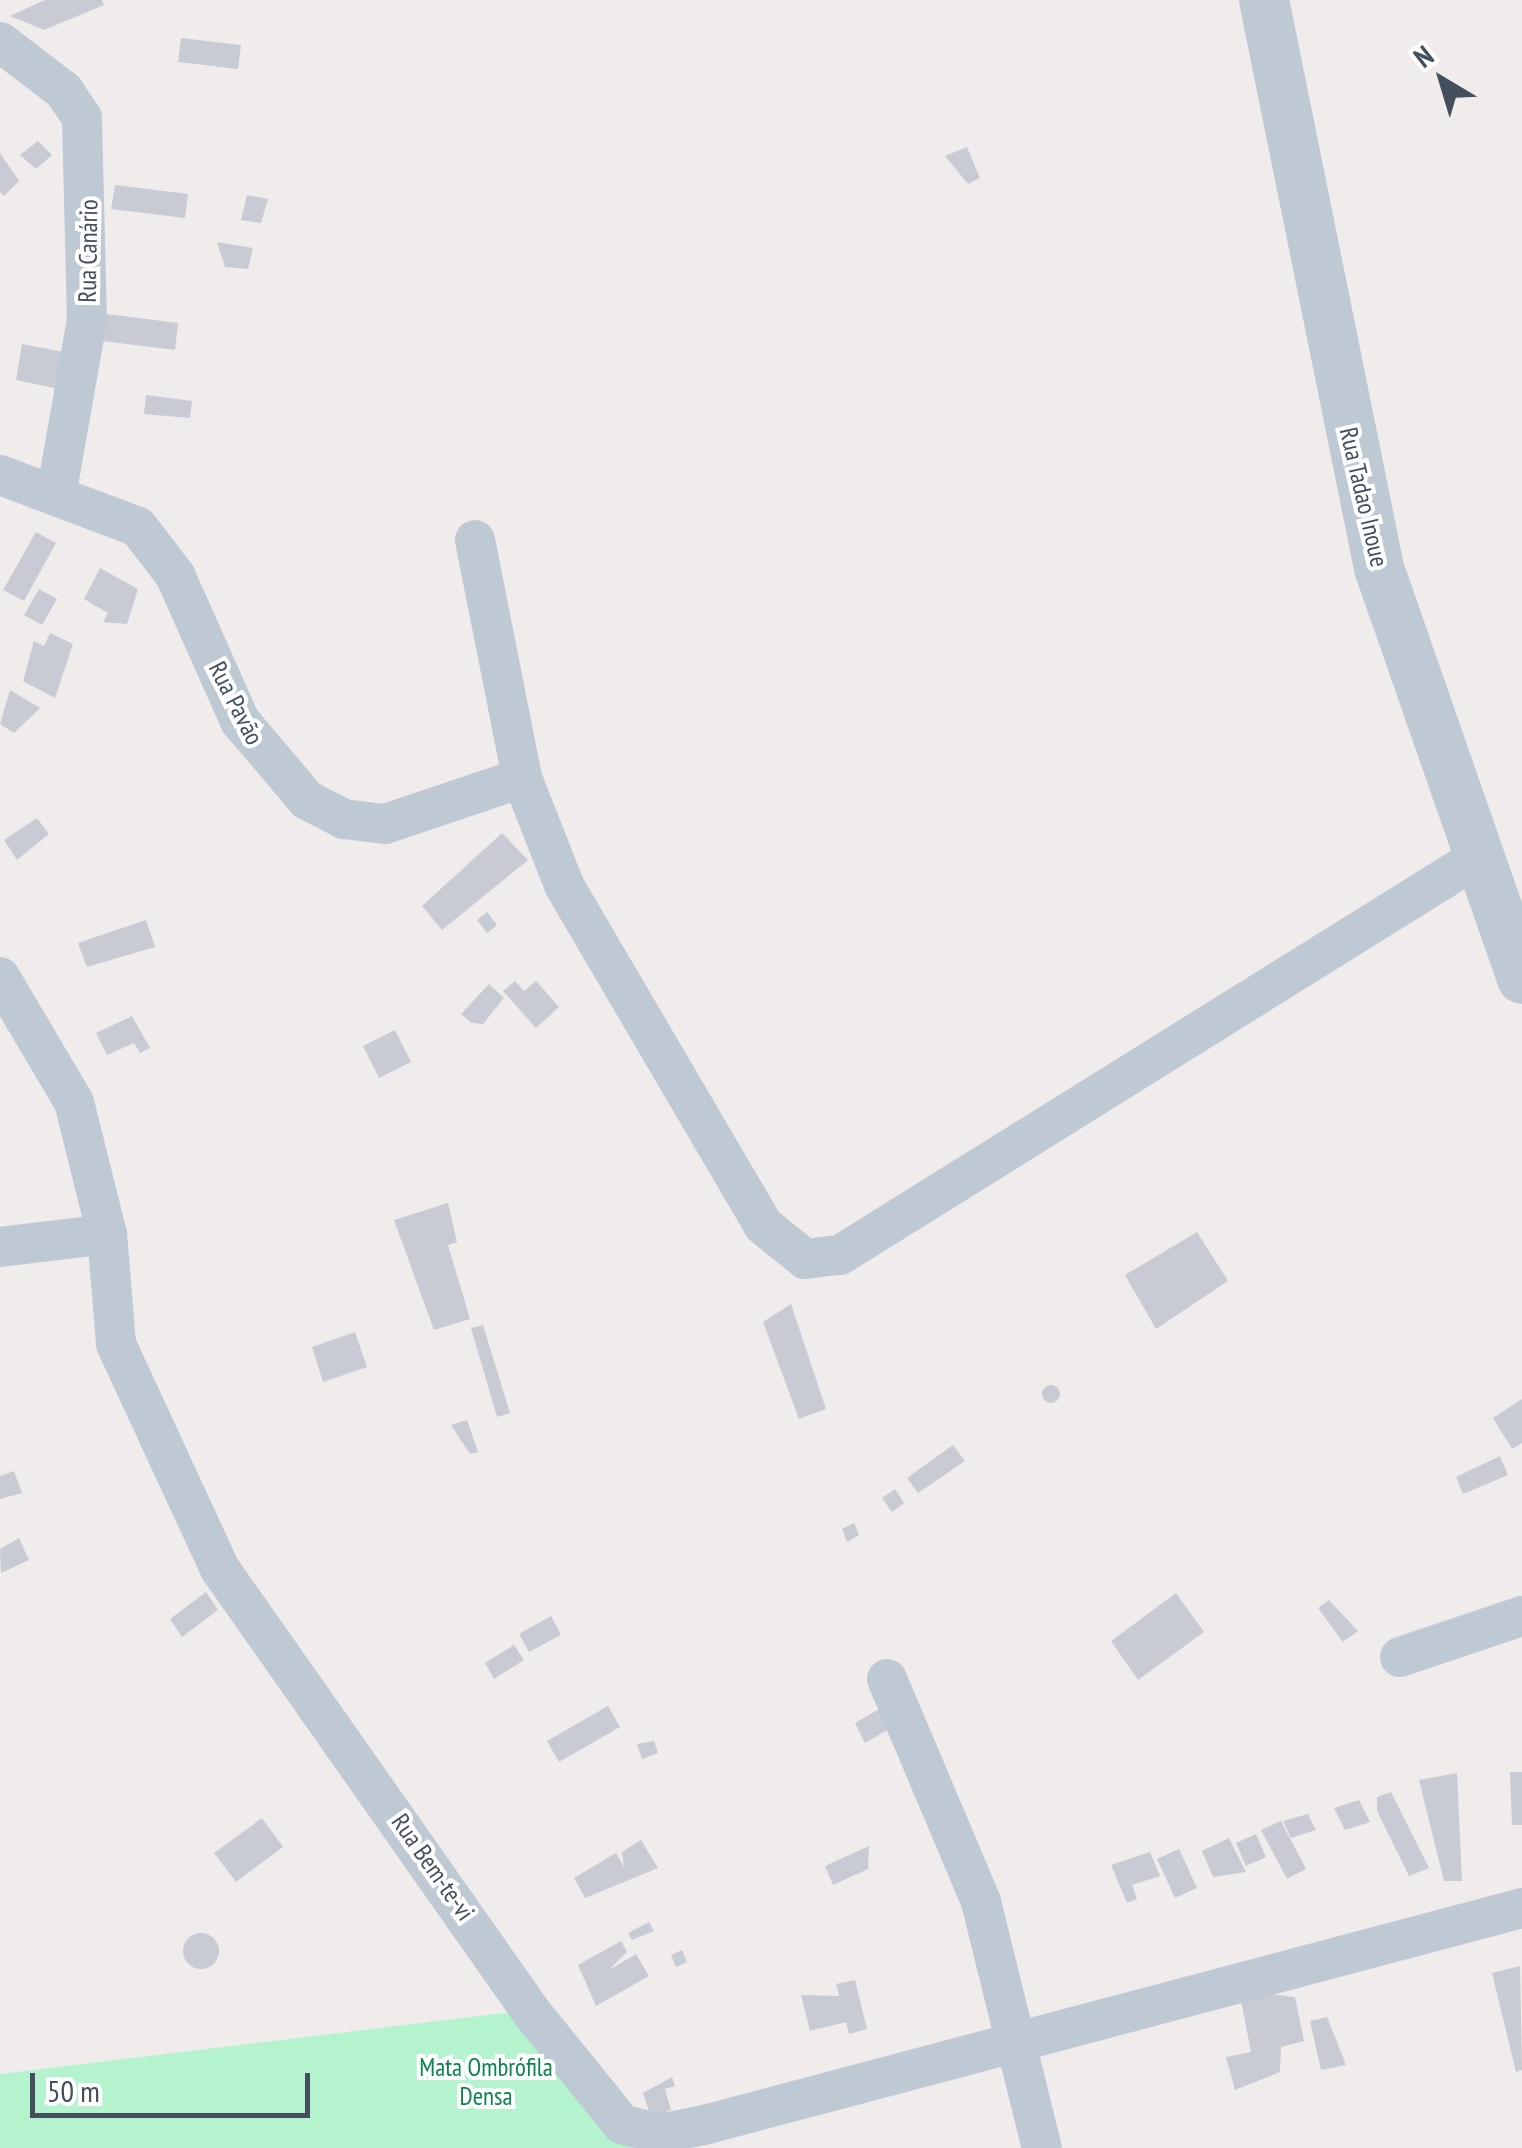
<!DOCTYPE html>
<html>
<head>
<meta charset="utf-8">
<style>
  body { margin:0 }
  #map { position:relative; width:1522px; height:2148px; overflow:hidden; background:#f0ecec; font-family:"PT Sans Narrow",sans-serif }
  div>[style] { position:absolute }
  .green>* { inset:0; background:#b5f3cf }
  .building>* { inset:0; background:#c8cbd3 }
  .round { border-radius:50% }
  .minor>* { height:40px; margin:-20px; padding:0 20px; transform-origin:20px; border-radius:20px; background:#bec9d4 }
  .tertiary>* { height:50px; margin:-25px; padding:0 25px; transform-origin:25px; border-radius:25px; background:#bec9d4 }
  span { translate:-50% -50%; white-space:nowrap; text-align:center; line-height:1.15; -webkit-text-stroke:8px #fff; paint-order:stroke }
  .street-label { font-size:25px; color:#434f5c }
  .park-label { font-size:25px; color:#0c854c }
  .north { position:absolute; left:1392px; top:30px; width:100px; height:100px; -webkit-text-stroke:8px #fff; paint-order:stroke; rotate:322deg; font-size:28px; font-weight:700; line-height:40px; text-align:center; color:#434f5c }
  .north::after { content:''; display:block; margin:auto; width:35px; height:45px; background:#434f5c; clip-path:polygon(50% 0,100% 100%,50% 72%,0 100%) }
  .scale { position:absolute; left:30px; top:2073px; width:280px; height:45px; box-sizing:border-box; border:5px solid #434f5c; border-top:0; padding-left:12px; font-size:30px; line-height:35px; white-space:nowrap; color:#434f5c; -webkit-text-stroke:8px #fff; paint-order:stroke }
</style>
</head>
<body>
<div id="map">
  <div class="green">
    <div style="clip-path:polygon(521px 2011px,632px 2148px,0 2148px,0 2074px)"></div>
  </div>
  <div class="building">
    <div style="clip-path:polygon(45px 0,102px 0,104px 5px,44px 30px,10px 16px)"></div>
    <div style="clip-path:polygon(181px 38px,241px 45px,238px 69px,178px 62px)"></div>
    <div style="clip-path:polygon(38px 141px,52px 155px,36px 169px,20px 155px)"></div>
    <div style="clip-path:polygon(967px 147px,980px 178px,968px 184px,945px 156px)"></div>
    <div style="clip-path:polygon(0 153px,19px 181px,4px 196px,0 192px)"></div>
    <div style="clip-path:polygon(115px 185px,188px 194px,185px 218px,111px 209px)"></div>
    <div style="clip-path:polygon(247px 195px,268px 199px,261px 223px,241px 220px)"></div>
    <div style="clip-path:polygon(217px 242px,253px 248px,248px 269px,225px 267px)"></div>
    <div style="clip-path:polygon(107px 314px,178px 323px,175px 350px,103px 341px)"></div>
    <div style="clip-path:polygon(22px 344px,74px 354px,68px 391px,16px 380px)"></div>
    <div style="clip-path:polygon(146px 395px,192px 401px,190px 418px,144px 414px)"></div>
    <div style="clip-path:polygon(36px 532px,56px 543px,24px 601px,3px 590px)"></div>
    <div style="clip-path:polygon(100px 568px,138px 589px,127px 624px,103px 622px,108px 613px,84px 599px)"></div>
    <div style="clip-path:polygon(39px 589px,57px 599px,42px 625px,24px 615px)"></div>
    <div style="clip-path:polygon(50px 633px,73px 644px,55px 698px,23px 681px,34px 641px,44px 646px)"></div>
    <div style="clip-path:polygon(10px 690px,40px 708px,14px 733px,0 724px)"></div>
    <div style="clip-path:polygon(37px 818px,49px 834px,17px 860px,4px 840px)"></div>
    <div style="clip-path:polygon(502px 833px,528px 860px,442px 930px,422px 906px)"></div>
    <div style="clip-path:polygon(487px 912px,497px 925px,487px 933px,477px 920px)"></div>
    <div style="clip-path:polygon(146px 920px,155px 947px,87px 967px,78px 943px)"></div>
    <div style="clip-path:polygon(515px 981px,524px 991px,536px 981px,559px 1007px,536px 1028px,503px 991px)"></div>
    <div style="clip-path:polygon(489px 984px,504px 998px,483px 1024px,472px 1023px,461px 1014px)"></div>
    <div style="clip-path:polygon(132px 1016px,150px 1048px,140px 1053px,134px 1043px,107px 1055px,96px 1033px)"></div>
    <div style="clip-path:polygon(395px 1030px,411px 1062px,379px 1078px,363px 1046px)"></div>
    <div style="clip-path:polygon(448px 1203px,457px 1242px,448px 1245px,470px 1319px,434px 1330px,394px 1220px)"></div>
    <div style="clip-path:polygon(1197px 1232px,1228px 1281px,1156px 1329px,1125px 1275px)"></div>
    <div style="clip-path:polygon(791px 1304px,826px 1409px,799px 1419px,763px 1322px)"></div>
    <div style="clip-path:polygon(483px 1325px,510px 1413px,497px 1417px,471px 1328px)"></div>
    <div style="clip-path:polygon(355px 1332px,367px 1367px,323px 1382px,312px 1347px)"></div>
    <div class="round" style="left:1042px;top:1385px;width:18px;height:18px"></div>
    <div style="clip-path:polygon(1522px 1399px,1522px 1443px,1512px 1449px,1493px 1418px)"></div>
    <div style="clip-path:polygon(467px 1420px,478px 1452px,470px 1454px,451px 1425px)"></div>
    <div style="clip-path:polygon(953px 1445px,965px 1461px,918px 1493px,907px 1478px)"></div>
    <div style="clip-path:polygon(1500px 1456px,1508px 1475px,1463px 1494px,1456px 1477px)"></div>
    <div style="clip-path:polygon(14px 1471px,22px 1493px,0 1499px,0 1476px)"></div>
    <div style="clip-path:polygon(895px 1489px,904px 1503px,892px 1512px,882px 1498px)"></div>
    <div style="clip-path:polygon(854px 1523px,859px 1535px,847px 1542px,842px 1529px)"></div>
    <div style="clip-path:polygon(19px 1538px,29px 1560px,1px 1573px,0 1549px)"></div>
    <div style="clip-path:polygon(206px 1592px,218px 1610px,182px 1637px,170px 1619px)"></div>
    <div style="clip-path:polygon(1176px 1593px,1204px 1632px,1138px 1680px,1111px 1641px)"></div>
    <div style="clip-path:polygon(1329px 1600px,1358px 1631px,1343px 1642px,1318px 1608px)"></div>
    <div style="clip-path:polygon(551px 1616px,561px 1635px,529px 1652px,519px 1634px)"></div>
    <div style="clip-path:polygon(514px 1645px,524px 1660px,494px 1679px,485px 1663px)"></div>
    <div style="clip-path:polygon(608px 1706px,620px 1727px,559px 1762px,547px 1741px)"></div>
    <div style="clip-path:polygon(883px 1707px,894px 1726px,865px 1743px,855px 1723px)"></div>
    <div style="clip-path:polygon(654px 1741px,658px 1753px,642px 1759px,637px 1744px)"></div>
    <div style="clip-path:polygon(1510px 1772px,1522px 1772px,1522px 1825px,1512px 1825px)"></div>
    <div style="clip-path:polygon(1457px 1773px,1462px 1881px,1444px 1881px,1419px 1780px)"></div>
    <div style="clip-path:polygon(1391px 1792px,1429px 1868px,1409px 1876px,1377px 1811px,1377px 1797px)"></div>
    <div style="clip-path:polygon(1359px 1800px,1370px 1822px,1345px 1830px,1334px 1808px)"></div>
    <div style="clip-path:polygon(1308px 1814px,1316px 1830px,1291px 1838px,1283px 1821px)"></div>
    <div style="clip-path:polygon(262px 1818px,283px 1847px,236px 1882px,214px 1853px)"></div>
    <div style="clip-path:polygon(1281px 1821px,1306px 1869px,1287px 1879px,1261px 1830px)"></div>
    <div style="clip-path:polygon(1256px 1834px,1266px 1857px,1246px 1866px,1236px 1843px)"></div>
    <div style="clip-path:polygon(1229px 1838px,1246px 1872px,1213px 1877px,1202px 1851px)"></div>
    <div style="clip-path:polygon(641px 1840px,658px 1868px,585px 1898px,574px 1878px,616px 1853px,624px 1867px,622px 1852px)"></div>
    <div style="clip-path:polygon(869px 1846px,868px 1869px,833px 1885px,825px 1866px)"></div>
    <div style="clip-path:polygon(1179px 1849px,1197px 1888px,1175px 1898px,1157px 1859px)"></div>
    <div style="clip-path:polygon(1150px 1852px,1160px 1876px,1132px 1885px,1137px 1899px,1127px 1903px,1111px 1865px)"></div>
    <div style="clip-path:polygon(649px 1922px,654px 1931px,632px 1940px,628px 1933px)"></div>
    <div class="round" style="left:183px;top:1933px;width:36px;height:36px"></div>
    <div style="clip-path:polygon(621px 1941px,627px 1952px,609px 1970px,636px 1954px,649px 1976px,596px 2006px,578px 1965px)"></div>
    <div style="clip-path:polygon(682px 1950px,687px 1962px,676px 1967px,671px 1955px)"></div>
    <div style="clip-path:polygon(1520px 1966px,1522px 2070px,1516px 2072px,1492px 1973px)"></div>
    <div style="clip-path:polygon(855px 1980px,867px 2029px,849px 2034px,846px 2022px,810px 2031px,801px 1995px,839px 1996px,836px 1984px)"></div>
    <div style="clip-path:polygon(1271px 1994px,1295px 1997px,1304px 2041px,1281px 2047px,1280px 2072px,1235px 2090px,1226px 2057px,1251px 2052px,1241px 2000px)"></div>
    <div style="clip-path:polygon(1327px 2017px,1346px 2065px,1321px 2070px,1310px 2021px)"></div>
    <div style="clip-path:polygon(672px 2077px,675px 2086px,665px 2089px,671px 2110px,651px 2117px,643px 2093px)"></div>
  </div>
  <div class="minor">
    <div style="left:0;top:42px;width:81px;rotate:37.4deg"></div>
    <div style="left:64px;top:91px;width:32px;rotate:56deg"></div>
    <div style="left:82px;top:118px;width:202px;rotate:88.6deg"></div>
    <div style="left:87px;top:320px;width:178px;rotate:100deg"></div>
    <div style="left:0;top:475px;width:147px;rotate:20.6deg"></div>
    <div style="left:138px;top:527px;width:61px;rotate:52.4deg"></div>
    <div style="left:175px;top:575px;width:160px;rotate:66deg"></div>
    <div style="left:240px;top:721px;width:104px;rotate:49.7deg"></div>
    <div style="left:307px;top:800px;width:42px;rotate:27.2deg"></div>
    <div style="left:344px;top:819px;width:41px;rotate:7deg"></div>
    <div style="left:385px;top:824px;width:145px;rotate:-18.6deg"></div>
    <div style="left:475px;top:540px;width:243px;rotate:78.8deg"></div>
    <div style="left:522px;top:778px;width:117px;rotate:68.5deg"></div>
    <div style="left:565px;top:887px;width:392px;rotate:59.6deg"></div>
    <div style="left:763px;top:1225px;width:54px;rotate:39deg"></div>
    <div style="left:805px;top:1259px;width:35px;rotate:-7deg"></div>
    <div style="left:840px;top:1255px;width:756px;rotate:-31.93deg"></div>
    <div style="left:0;top:977px;width:145px;rotate:59.4deg"></div>
    <div style="left:74px;top:1102px;width:136px;rotate:76deg"></div>
    <div style="left:107px;top:1234px;width:110px;rotate:85.3deg"></div>
    <div style="left:116px;top:1344px;width:248px;rotate:65.2deg"></div>
    <div style="left:220px;top:1569px;width:543px;rotate:54.9deg"></div>
    <div style="left:532px;top:2013px;width:143px;rotate:51deg"></div>
    <div style="left:622px;top:2124px;width:38px;rotate:15deg"></div>
    <div style="left:659px;top:2134px;width:50px;rotate:-11.5deg"></div>
    <div style="left:708px;top:2124px;width:842px;rotate:-14.86deg"></div>
    <div style="left:0;top:1247px;width:108px;rotate:-6.9deg"></div>
    <div style="left:1400px;top:1657px;width:129px;rotate:-18.6deg"></div>
    <div style="left:887px;top:1679px;width:242px;rotate:67.1deg"></div>
    <div style="left:981px;top:1902px;width:253px;rotate:76.1deg"></div>
  </div>
  <div class="tertiary">
    <div style="left:1264px;top:0;width:580px;rotate:78.55deg"></div>
    <div style="left:1379px;top:568px;width:435px;rotate:70.8deg"></div>
  </div>
  <div class="street-label">
    <span style="left:88px;top:251px;rotate:-89deg">Rua Canário</span>
    <span style="left:1364px;top:497px;rotate:77deg">Rua Tadao Inoue</span>
    <span style="left:236px;top:703px;rotate:63deg">Rua Pavão</span>
    <span style="left:433px;top:1867px;rotate:55deg">Rua Bem-te-vi</span>
  </div>
  <div class="park-label">
    <span style="left:486px;top:2082px">Mata Ombrófila<br>Densa</span>
  </div>
  <div class="north">N</div>
  <div class="scale">50 m</div>
</div>
</body>
</html>
